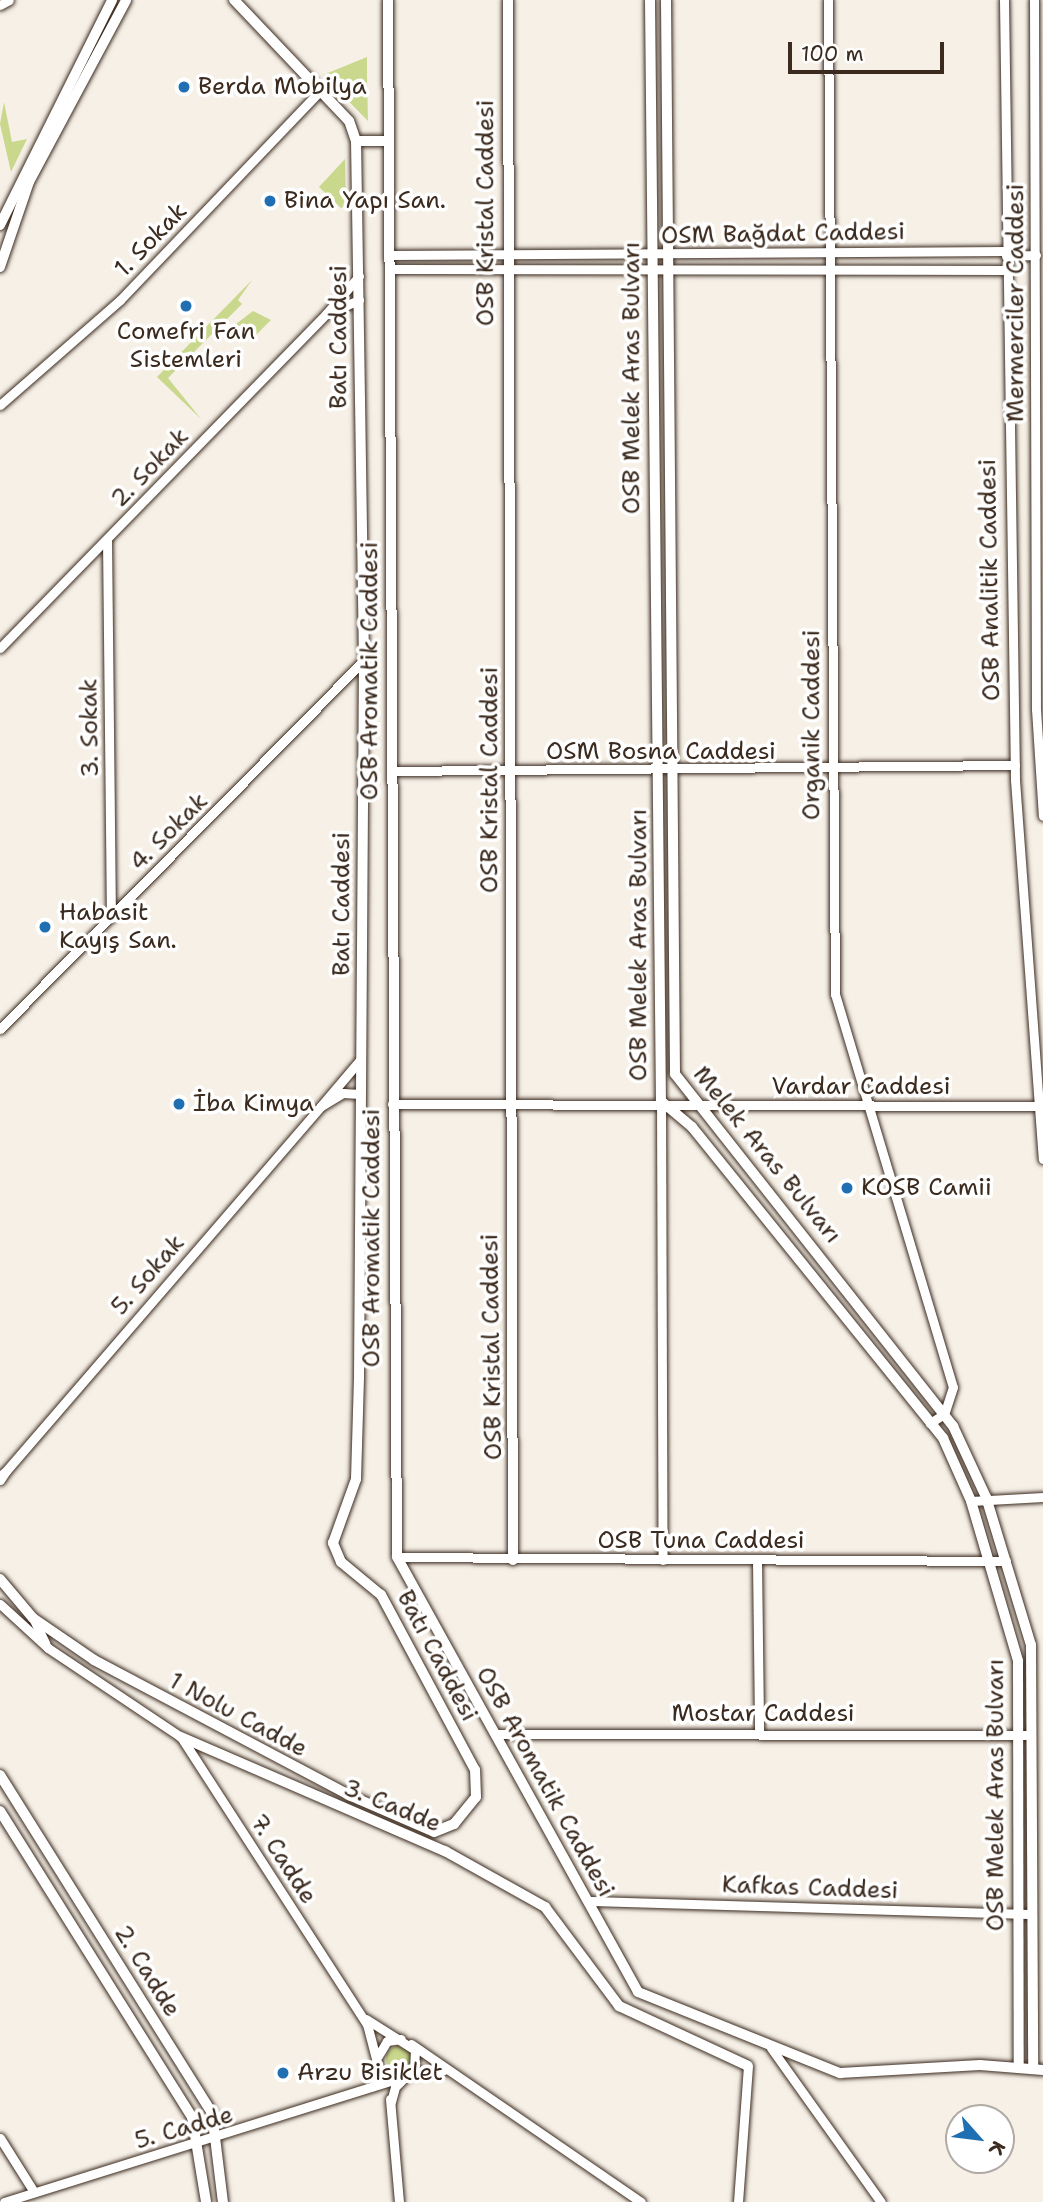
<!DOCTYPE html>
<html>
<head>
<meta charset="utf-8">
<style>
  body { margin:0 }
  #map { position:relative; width:1043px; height:2202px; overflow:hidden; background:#f6f0e7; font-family:"Shantell Sans",sans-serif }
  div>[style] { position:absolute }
  .green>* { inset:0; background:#c9d88c }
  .round { border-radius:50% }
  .roads { filter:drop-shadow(0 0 2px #3b2a1e) drop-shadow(0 0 2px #3b2a1e) }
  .minor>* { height:9px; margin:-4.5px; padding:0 4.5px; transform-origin:4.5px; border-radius:4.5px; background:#fff }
  .tertiary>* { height:10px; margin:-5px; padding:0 5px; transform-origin:5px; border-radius:5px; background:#fff }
  .dots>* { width:19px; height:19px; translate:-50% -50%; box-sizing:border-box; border:4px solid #fff; border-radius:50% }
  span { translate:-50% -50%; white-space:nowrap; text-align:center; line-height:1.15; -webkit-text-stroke:7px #fff; paint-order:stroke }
  .poi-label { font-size:24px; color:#3b2a1e }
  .left { translate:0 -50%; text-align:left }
  .street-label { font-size:24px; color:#3b2a1e }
  .north { position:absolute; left:945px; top:2104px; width:70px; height:70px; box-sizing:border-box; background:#fff; border:2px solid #b1aaa5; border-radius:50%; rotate:118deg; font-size:19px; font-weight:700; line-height:28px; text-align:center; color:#3b2a1e }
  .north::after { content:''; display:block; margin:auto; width:24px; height:32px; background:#1f6fb2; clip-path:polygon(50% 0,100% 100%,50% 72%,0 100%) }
  .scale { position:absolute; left:788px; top:42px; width:156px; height:32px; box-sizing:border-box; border:4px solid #3b2a1e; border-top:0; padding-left:9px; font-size:21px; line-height:24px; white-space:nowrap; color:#3b2a1e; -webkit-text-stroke:5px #fff; paint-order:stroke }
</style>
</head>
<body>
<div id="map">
  <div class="green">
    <div style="clip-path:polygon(367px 57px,367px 76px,368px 121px,323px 75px)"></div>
    <div style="clip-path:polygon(4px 102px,12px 142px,27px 139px,11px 172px,0 124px)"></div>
    <div style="clip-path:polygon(345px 159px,346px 205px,341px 208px,319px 187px)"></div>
    <div style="clip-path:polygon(252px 280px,238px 300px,242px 304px,168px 378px,201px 419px,157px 377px)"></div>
    <div style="clip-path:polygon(253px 311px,271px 320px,256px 335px,236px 324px)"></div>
    <div class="round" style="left:386px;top:2046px;width:26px;height:26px"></div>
  </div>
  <div class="roads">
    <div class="minor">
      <div style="left:828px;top:0;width:994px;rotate:89.6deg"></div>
      <div style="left:835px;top:994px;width:410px;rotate:73.3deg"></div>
      <div style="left:953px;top:1387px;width:28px;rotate:108deg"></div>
      <div style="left:944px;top:1414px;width:17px;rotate:147deg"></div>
      <div style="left:1004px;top:0;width:780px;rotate:89.19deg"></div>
      <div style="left:1015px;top:780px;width:380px;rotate:85.8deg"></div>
      <div style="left:1034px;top:0;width:709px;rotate:89.84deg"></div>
      <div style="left:1036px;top:709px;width:107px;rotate:86.3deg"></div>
      <div style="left:0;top:5px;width:10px;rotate:-29deg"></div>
      <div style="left:392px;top:255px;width:614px;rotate:-0.37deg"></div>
      <div style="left:1006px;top:256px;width:30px;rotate:-2deg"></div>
      <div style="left:392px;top:269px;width:614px;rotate:0.09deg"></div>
      <div style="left:359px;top:276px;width:50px;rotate:131deg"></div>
      <div style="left:326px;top:314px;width:36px;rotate:-23deg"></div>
      <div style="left:0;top:405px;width:159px;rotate:-41.2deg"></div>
      <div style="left:120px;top:300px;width:289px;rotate:-46.3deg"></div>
      <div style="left:107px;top:539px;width:378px;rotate:89.4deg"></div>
      <div style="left:0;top:648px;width:467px;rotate:-45.7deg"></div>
      <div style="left:391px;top:771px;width:624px;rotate:-0.55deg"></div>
      <div style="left:0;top:1029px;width:518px;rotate:-45.39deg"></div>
      <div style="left:360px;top:1094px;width:17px;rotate:-177deg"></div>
      <div style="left:343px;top:1093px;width:26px;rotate:149deg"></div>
      <div style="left:321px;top:1106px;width:60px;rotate:-49.7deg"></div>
      <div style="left:661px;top:1101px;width:459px;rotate:89.8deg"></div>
      <div style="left:392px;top:1104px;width:644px;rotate:0.18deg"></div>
      <div style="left:6px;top:1471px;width:482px;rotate:-49.2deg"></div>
      <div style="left:0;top:1476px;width:8px;rotate:-40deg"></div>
      <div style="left:6px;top:1471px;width:11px;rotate:124deg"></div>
      <div style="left:971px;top:1501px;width:72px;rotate:-3.2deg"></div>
      <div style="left:397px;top:1557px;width:609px;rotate:0.38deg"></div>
      <div style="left:757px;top:1560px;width:173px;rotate:89.3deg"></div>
      <div style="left:0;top:1604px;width:65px;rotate:42.5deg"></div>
      <div style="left:48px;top:1648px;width:160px;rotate:33.8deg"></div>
      <div style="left:181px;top:1737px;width:342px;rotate:57.1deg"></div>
      <div style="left:367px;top:2024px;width:52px;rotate:75.4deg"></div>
      <div style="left:380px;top:2074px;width:14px;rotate:120deg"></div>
      <div style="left:33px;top:1618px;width:28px;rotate:64deg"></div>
      <div style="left:495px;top:1734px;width:530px;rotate:0.11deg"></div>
      <div style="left:588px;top:1901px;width:444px;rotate:1.7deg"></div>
      <div style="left:366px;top:2019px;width:58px;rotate:32.3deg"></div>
      <div style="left:415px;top:2050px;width:18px;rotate:93deg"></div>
      <div style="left:414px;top:2068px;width:27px;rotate:135deg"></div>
      <div style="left:395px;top:2087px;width:16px;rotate:105deg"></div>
      <div style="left:411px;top:2044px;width:279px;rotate:34.5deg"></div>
      <div style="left:771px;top:2048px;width:189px;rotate:54.5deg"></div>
      <div style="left:378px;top:2056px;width:17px;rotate:-59deg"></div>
      <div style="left:387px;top:2041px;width:14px;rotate:-8deg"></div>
      <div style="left:411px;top:2073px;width:33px;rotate:-5deg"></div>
      <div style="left:390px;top:2099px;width:103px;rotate:85deg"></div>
      <div style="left:0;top:2138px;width:64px;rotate:57.8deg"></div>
      <div style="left:4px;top:2202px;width:420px;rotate:-17.4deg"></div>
      <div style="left:738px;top:2202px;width:136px;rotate:-85.8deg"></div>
    </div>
    <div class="tertiary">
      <div style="left:388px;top:0;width:1557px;rotate:89.67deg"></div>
      <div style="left:397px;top:1557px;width:497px;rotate:61deg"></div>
      <div style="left:638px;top:1992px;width:218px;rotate:21.9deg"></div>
      <div style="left:840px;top:2073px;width:140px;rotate:-3.3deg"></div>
      <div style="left:980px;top:2065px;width:63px;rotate:4.5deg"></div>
      <div style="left:508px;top:0;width:1560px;rotate:89.82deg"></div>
      <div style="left:650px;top:0;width:1101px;rotate:89.43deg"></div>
      <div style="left:661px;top:1101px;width:40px;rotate:40deg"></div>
      <div style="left:692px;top:1127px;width:400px;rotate:51.1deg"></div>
      <div style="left:943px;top:1438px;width:69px;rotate:66deg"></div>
      <div style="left:971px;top:1501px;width:167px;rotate:73.6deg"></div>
      <div style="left:1018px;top:1661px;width:407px;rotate:89.9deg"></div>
      <div style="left:666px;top:0;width:1074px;rotate:89.52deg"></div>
      <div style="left:675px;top:1074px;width:449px;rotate:51.7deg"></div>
      <div style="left:953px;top:1426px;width:78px;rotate:65.1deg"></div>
      <div style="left:986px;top:1497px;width:155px;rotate:73.1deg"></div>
      <div style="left:1031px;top:1645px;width:424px;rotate:89.7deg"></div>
      <div style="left:356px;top:141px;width:33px"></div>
      <div style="left:0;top:225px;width:251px;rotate:-63.5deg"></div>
      <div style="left:0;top:267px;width:90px;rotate:-71.2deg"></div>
      <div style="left:29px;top:182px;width:206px;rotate:-61.9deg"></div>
      <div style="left:0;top:1579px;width:51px;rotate:49.8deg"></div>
      <div style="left:33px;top:1618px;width:74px;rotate:34.5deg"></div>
      <div style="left:94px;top:1660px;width:291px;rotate:27.9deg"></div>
      <div style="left:351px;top:1796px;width:90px;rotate:23.4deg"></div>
      <div style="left:434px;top:1832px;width:22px;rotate:-22deg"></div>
      <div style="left:454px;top:1824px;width:35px;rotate:-51deg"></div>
      <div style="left:476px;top:1797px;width:27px;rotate:-92deg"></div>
      <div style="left:475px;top:1770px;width:199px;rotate:-118.2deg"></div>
      <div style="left:381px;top:1595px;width:52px;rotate:-140.5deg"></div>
      <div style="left:341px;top:1562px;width:21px;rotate:-113deg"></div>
      <div style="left:333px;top:1543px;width:68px;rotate:-70.2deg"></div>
      <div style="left:356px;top:1479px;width:102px;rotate:-88.3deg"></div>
      <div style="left:359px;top:1377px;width:717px;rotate:-89.6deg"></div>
      <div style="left:364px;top:660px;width:519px;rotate:-90.88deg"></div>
      <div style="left:356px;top:141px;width:21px;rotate:-109deg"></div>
      <div style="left:349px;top:121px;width:167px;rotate:-133.5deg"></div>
      <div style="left:181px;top:1737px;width:288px;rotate:23.4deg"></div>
      <div style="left:445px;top:1851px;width:115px;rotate:29.2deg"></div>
      <div style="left:545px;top:1907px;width:124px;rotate:53.2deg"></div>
      <div style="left:619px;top:2006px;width:142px;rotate:24.9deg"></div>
      <div style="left:0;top:1775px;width:399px;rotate:57.9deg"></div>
      <div style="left:212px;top:2113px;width:90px;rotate:83deg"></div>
      <div style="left:0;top:1811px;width:361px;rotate:57.9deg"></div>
      <div style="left:192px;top:2117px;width:86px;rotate:80.6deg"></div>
    </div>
  </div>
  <div class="dots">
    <div style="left:184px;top:87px;background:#1f6fb2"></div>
    <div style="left:270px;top:201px;background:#1f6fb2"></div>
    <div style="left:186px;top:306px;background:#1f6fb2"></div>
    <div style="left:45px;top:927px;background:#1f6fb2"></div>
    <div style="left:179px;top:1104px;background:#1f6fb2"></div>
    <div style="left:847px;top:1188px;background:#1f6fb2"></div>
    <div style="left:283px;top:2073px;background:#1f6fb2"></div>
  </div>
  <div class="poi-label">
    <span class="left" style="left:198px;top:87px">Berda Mobilya</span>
    <span class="left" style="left:284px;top:201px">Bina Yapı San.</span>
    <span style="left:186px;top:346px">Comefri Fan<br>Sistemleri</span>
    <span class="left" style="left:59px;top:927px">Habasit<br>Kayış San.</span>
    <span class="left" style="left:193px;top:1104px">İba Kimya</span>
    <span class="left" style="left:861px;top:1188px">KOSB Camii</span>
    <span class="left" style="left:297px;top:2073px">Arzu Bisiklet</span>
  </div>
  <div class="street-label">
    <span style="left:486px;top:213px;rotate:-90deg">OSB Kristal Caddesi</span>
    <span style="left:783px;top:234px;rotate:-1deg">OSM Bağdat Caddesi</span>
    <span style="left:151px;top:240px;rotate:-46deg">1. Sokak</span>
    <span style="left:1016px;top:303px;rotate:-90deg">Mermerciler Caddesi</span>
    <span style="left:339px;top:337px;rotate:-90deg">Batı Caddesi</span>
    <span style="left:632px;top:378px;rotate:-90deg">OSB Melek Aras Bulvarı</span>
    <span style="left:150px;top:468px;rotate:-46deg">2. Sokak</span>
    <span style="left:990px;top:580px;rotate:-91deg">OSB Analitik Caddesi</span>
    <span style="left:370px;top:671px;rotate:-90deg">OSB Aromatik Caddesi</span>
    <span style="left:812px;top:725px;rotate:-90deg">Organik Caddesi</span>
    <span style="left:90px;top:728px;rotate:-91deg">3. Sokak</span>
    <span style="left:661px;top:752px">OSM Bosna Caddesi</span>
    <span style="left:490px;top:780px;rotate:-90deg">OSB Kristal Caddesi</span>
    <span style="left:169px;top:832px;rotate:-45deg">4. Sokak</span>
    <span style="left:342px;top:904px;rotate:-90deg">Batı Caddesi</span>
    <span style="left:639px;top:945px;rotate:-90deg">OSB Melek Aras Bulvarı</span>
    <span style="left:861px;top:1087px">Vardar Caddesi</span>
    <span style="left:767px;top:1155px;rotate:51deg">Melek Aras Bulvarı</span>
    <span style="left:372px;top:1238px;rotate:-90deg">OSB Aromatik Caddesi</span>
    <span style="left:148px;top:1275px;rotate:-49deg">5. Sokak</span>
    <span style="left:492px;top:1347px;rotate:-91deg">OSB Kristal Caddesi</span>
    <span style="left:701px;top:1541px">OSB Tuna Caddesi</span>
    <span style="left:437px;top:1656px;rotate:62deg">Batı Caddesi</span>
    <span style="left:763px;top:1714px">Mostar Caddesi</span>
    <span style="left:238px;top:1715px;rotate:28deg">1 Nolu Cadde</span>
    <span style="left:545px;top:1782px;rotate:61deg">OSB Aromatik Caddesi</span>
    <span style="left:996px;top:1795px;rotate:-90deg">OSB Melek Aras Bulvarı</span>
    <span style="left:392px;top:1806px;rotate:22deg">3. Cadde</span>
    <span style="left:283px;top:1859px;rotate:57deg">7. Cadde</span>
    <span style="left:810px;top:1888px;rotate:2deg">Kafkas Caddesi</span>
    <span style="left:147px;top:1971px;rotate:58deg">2. Cadde</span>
    <span style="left:184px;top:2128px;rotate:-16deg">5. Cadde</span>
  </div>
  <div class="north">K</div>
  <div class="scale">100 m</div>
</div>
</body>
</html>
